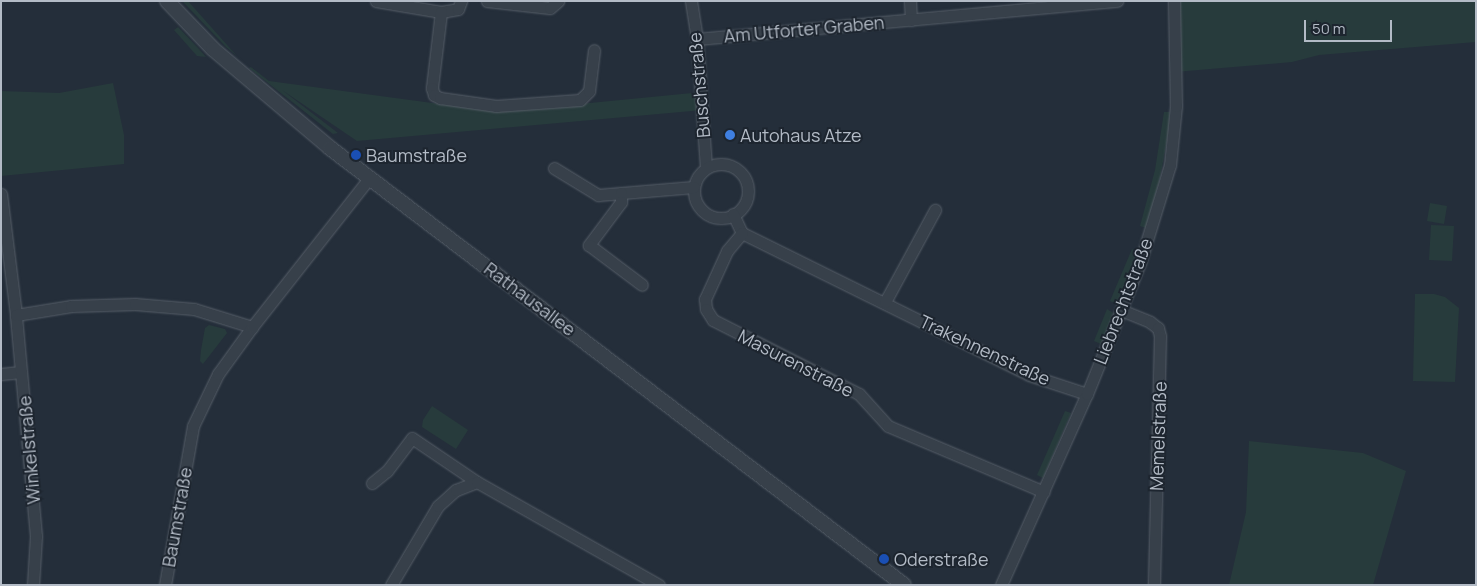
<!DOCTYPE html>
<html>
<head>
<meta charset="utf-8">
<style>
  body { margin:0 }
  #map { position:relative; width:1477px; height:586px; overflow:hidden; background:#242e3a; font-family:Manrope,sans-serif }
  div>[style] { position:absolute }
  .green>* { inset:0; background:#273b3c }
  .roads { filter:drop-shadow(0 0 1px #565e68) drop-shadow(0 0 1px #565e68) }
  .minor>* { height:11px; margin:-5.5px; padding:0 5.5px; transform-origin:5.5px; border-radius:5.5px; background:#37404a }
  .minor>.ring { margin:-5.5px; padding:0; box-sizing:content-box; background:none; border:11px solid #37404a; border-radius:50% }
  .tertiary>* { height:14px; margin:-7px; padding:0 7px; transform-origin:7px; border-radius:7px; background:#37404a }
  .dots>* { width:14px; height:14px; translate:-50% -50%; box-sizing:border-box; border:2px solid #1d252f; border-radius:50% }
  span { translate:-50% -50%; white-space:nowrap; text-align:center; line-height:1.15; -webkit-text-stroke:4px #1d252f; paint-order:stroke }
  .street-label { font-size:18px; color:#b3bbc6 }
  .poi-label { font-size:18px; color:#b3bbc6 }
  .left { translate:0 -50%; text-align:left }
  .frame { position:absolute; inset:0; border:2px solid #b3bbc6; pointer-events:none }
  .scale { position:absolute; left:1304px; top:20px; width:88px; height:22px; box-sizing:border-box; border:2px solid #b3bbc6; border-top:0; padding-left:6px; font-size:15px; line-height:18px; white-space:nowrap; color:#b3bbc6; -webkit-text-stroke:4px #1d252f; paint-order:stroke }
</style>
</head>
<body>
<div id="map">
  <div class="green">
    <div style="clip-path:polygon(188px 1px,236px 55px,242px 60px,226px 47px,183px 2px)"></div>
    <div style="clip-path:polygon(1174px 1px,1476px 1px,1476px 42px,1319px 55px,1292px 62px,1175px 72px)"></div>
    <div style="clip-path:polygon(178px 27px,199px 49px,206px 57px,197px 56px,174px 30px)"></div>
    <div style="clip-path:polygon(251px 67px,269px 81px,499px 112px,692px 93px,702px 99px,703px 110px,357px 141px,282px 90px,338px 133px,333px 134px,249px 68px)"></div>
    <div style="clip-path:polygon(113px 83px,124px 135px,124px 164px,1px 176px,1px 91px,59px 93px)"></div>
    <div style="clip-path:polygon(1164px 112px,1170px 112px,1169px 129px,1160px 178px,1146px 228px,1140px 226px,1155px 170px)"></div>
    <div style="clip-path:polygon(1430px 203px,1447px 206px,1444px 224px,1427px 221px)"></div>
    <div style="clip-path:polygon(1431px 225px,1454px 226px,1452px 261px,1429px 260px)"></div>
    <div style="clip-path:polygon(1132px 249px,1138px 252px,1117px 304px,1110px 301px)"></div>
    <div style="clip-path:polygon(1415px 294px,1434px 294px,1445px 297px,1459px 308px,1455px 382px,1413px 381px)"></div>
    <div style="clip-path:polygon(1107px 309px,1113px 313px,1101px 344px,1094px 341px)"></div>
    <div style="clip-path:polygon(209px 325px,225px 329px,227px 333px,203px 364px,200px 361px,201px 350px,205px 328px)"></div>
    <div style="clip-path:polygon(432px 406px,468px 430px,456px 449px,422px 427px,423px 420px)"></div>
    <div style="clip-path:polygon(1065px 411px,1071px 413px,1043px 478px,1037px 475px)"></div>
    <div style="clip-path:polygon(1249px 441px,1363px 453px,1406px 471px,1373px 585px,1229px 585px,1246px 512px)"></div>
  </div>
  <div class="roads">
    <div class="minor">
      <div style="left:376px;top:1px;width:66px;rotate:9.6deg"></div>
      <div style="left:441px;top:12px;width:17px;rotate:-10deg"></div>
      <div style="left:458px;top:9px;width:9px;rotate:-69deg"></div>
      <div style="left:487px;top:1px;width:63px;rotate:6.3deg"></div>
      <div style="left:550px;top:8px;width:11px;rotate:-41deg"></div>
      <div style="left:691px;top:1px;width:38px;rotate:81deg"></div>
      <div style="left:697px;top:39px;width:129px;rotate:86deg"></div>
      <div style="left:910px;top:1px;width:19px;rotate:87deg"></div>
      <div style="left:441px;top:12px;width:77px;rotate:96.8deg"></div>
      <div style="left:432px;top:88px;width:7px;rotate:74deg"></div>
      <div style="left:434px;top:95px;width:7px;rotate:27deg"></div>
      <div style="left:440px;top:98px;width:57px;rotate:8.1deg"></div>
      <div style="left:496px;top:106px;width:84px;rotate:-4.1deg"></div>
      <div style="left:580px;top:100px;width:13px;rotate:-45deg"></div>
      <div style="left:589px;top:91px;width:41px;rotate:-83deg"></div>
      <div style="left:697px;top:39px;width:422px;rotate:-5.2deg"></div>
      <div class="ring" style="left:694px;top:164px;width:43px;height:43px"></div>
      <div style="left:554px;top:168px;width:52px;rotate:31.5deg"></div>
      <div style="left:598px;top:195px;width:96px;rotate:-4.8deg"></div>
      <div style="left:621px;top:193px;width:9px;rotate:90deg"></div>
      <div style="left:621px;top:202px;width:54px;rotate:126.7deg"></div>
      <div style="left:589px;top:245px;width:66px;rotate:37deg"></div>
      <div style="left:1px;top:194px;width:122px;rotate:82.9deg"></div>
      <div style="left:733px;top:214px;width:21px;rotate:65deg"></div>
      <div style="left:742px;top:233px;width:320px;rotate:26.3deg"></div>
      <div style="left:1029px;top:375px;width:61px;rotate:18.1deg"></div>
      <div style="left:742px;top:233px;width:23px;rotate:130deg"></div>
      <div style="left:727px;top:251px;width:53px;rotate:114.6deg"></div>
      <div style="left:705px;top:299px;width:10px;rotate:84deg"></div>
      <div style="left:706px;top:309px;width:13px;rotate:58deg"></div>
      <div style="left:713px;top:320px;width:164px;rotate:26.9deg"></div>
      <div style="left:859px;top:394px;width:43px;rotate:47.8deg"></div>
      <div style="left:888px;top:426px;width:169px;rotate:22.9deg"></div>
      <div style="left:885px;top:302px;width:105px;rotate:-61.5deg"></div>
      <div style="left:1121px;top:310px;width:31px;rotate:22deg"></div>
      <div style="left:1150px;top:322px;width:10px;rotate:37deg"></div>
      <div style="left:1158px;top:328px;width:8px;rotate:76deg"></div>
      <div style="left:1160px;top:336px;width:249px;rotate:91.4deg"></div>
      <div style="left:1px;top:374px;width:20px;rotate:-6deg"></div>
      <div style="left:372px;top:483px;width:19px;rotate:-39deg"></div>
      <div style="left:387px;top:471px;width:41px;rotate:-52.9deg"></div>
      <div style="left:412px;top:438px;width:78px;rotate:34.1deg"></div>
      <div style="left:33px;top:585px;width:49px;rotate:-86.5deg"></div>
      <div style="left:36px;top:536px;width:222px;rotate:-95.2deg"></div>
      <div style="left:16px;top:315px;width:56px;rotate:-9.3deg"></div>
      <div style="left:71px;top:306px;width:64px;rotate:-1.8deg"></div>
      <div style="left:135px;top:304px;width:59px;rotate:4.8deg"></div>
      <div style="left:194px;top:309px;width:61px;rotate:17.2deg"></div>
      <div style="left:165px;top:585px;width:161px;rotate:-80deg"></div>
      <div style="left:193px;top:426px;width:58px;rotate:-64.3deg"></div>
      <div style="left:218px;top:374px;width:58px;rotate:-54.1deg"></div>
      <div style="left:252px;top:327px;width:191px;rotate:-51.8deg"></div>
      <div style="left:391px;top:585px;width:92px;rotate:-59.3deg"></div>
      <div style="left:438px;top:506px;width:24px;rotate:-42deg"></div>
      <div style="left:456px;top:490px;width:22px;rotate:-21deg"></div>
      <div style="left:477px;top:482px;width:209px;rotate:29.5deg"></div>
      <div style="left:1001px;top:585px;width:209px;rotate:-65.8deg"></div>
      <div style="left:1087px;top:394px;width:141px;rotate:-68deg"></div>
      <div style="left:1140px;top:263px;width:102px;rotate:-73deg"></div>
      <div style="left:1170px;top:165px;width:59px;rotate:-84.2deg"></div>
      <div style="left:1176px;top:106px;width:105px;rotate:-91.1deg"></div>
    </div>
    <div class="tertiary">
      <div style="left:167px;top:1px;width:66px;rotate:46.2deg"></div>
      <div style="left:213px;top:49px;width:153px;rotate:40.2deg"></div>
      <div style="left:330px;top:148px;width:721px;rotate:37.28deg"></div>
    </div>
  </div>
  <div class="dots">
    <div style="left:730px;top:135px;background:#3f7fe0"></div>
    <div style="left:356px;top:155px;background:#1a4fb4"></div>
    <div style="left:884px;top:559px;background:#1a4fb4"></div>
  </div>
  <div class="street-label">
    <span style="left:804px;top:29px;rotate:-5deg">Am Utforter Graben</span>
    <span style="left:699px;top:85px;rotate:-95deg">Buschstraße</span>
    <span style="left:530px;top:299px;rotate:37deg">Rathausallee</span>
    <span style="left:1123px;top:301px;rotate:-69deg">Liebrechtstraße</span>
    <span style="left:985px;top:350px;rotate:25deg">Trakehnenstraße</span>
    <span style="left:796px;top:363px;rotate:27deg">Masurenstraße</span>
    <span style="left:1158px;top:436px;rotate:-88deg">Memelstraße</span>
    <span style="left:29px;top:450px;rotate:-95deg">Winkelstraße</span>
    <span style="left:177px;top:517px;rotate:-80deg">Baumstraße</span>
  </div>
  <div class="poi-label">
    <span class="left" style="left:740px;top:135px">Autohaus Atze</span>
    <span class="left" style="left:366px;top:155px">Baumstraße</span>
    <span class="left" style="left:894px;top:559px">Oderstraße</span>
  </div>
  <div class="frame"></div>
  <div class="scale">50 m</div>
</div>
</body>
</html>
